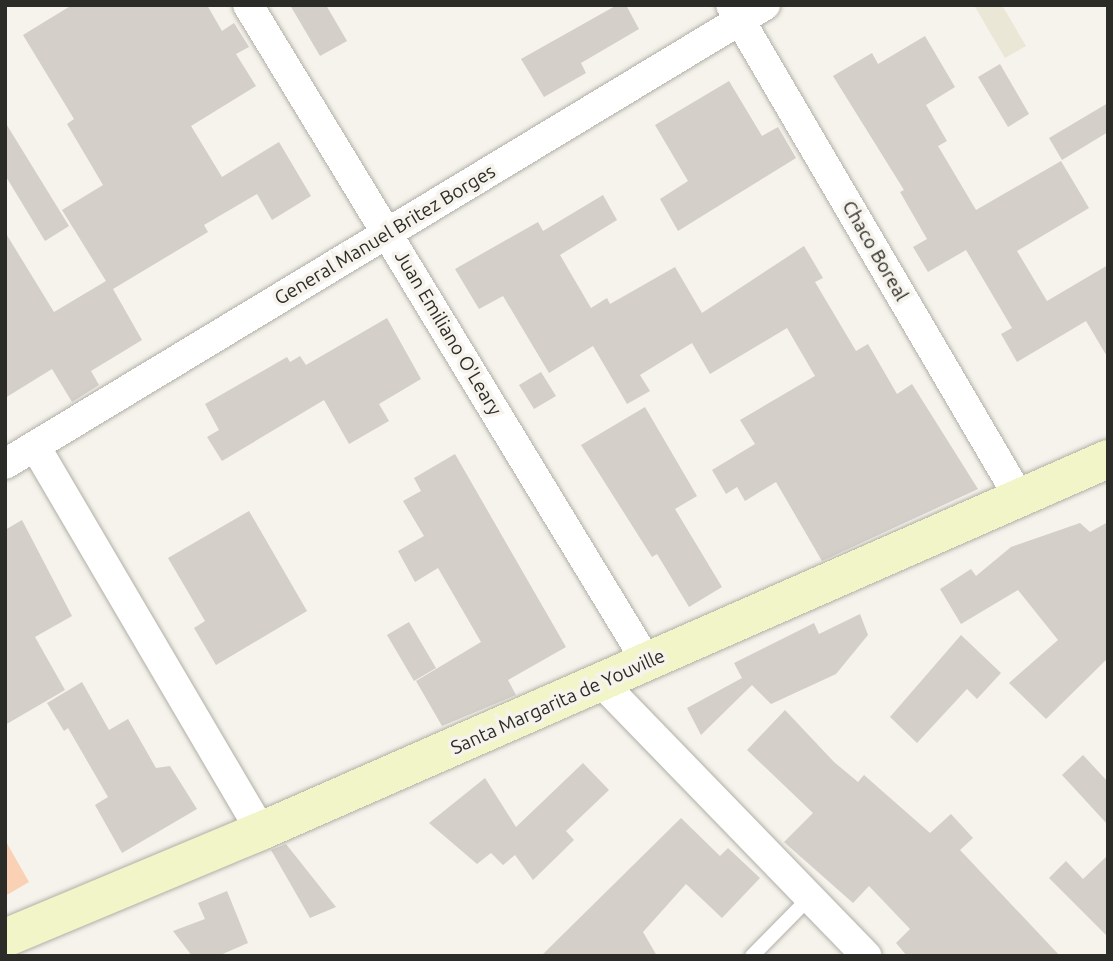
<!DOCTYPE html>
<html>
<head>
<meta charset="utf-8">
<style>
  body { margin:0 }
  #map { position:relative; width:1113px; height:961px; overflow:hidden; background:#f5f3eb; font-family:Ubuntu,sans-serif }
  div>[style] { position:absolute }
  .built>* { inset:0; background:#ebe7d7 }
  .green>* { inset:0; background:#fad1b4 }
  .building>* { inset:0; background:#d4cfc8 }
  .roads { filter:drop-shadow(0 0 2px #b1afa7) drop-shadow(0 0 2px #b1afa7) }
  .service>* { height:14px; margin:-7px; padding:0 7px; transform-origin:7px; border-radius:7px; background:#fff }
  .minor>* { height:30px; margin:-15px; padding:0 15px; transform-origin:15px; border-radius:15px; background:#fff }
  .secondary>* { height:38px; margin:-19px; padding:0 19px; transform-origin:19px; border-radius:19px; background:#f2f5c8 }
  span { translate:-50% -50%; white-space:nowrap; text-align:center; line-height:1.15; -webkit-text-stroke:7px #f5f3eb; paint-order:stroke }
  .street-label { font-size:19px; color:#2b2b27 }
  .frame { position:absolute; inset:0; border:7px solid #2b2b27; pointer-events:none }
</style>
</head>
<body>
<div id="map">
  <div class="built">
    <div style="clip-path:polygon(974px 5px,1002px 5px,1026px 46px,1005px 58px)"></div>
  </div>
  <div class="green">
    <div style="clip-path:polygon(5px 840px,29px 882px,5px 896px)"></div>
  </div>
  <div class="building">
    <div style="clip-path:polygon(72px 5px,207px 5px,222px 31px,234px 23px,249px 47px,236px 54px,256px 86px,191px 126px,222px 177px,279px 142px,311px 196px,272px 220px,257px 194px,204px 225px,208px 232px,113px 289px,142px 340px,91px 371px,99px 385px,72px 402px,52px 369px,5px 398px,5px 232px,54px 312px,106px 281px,62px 210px,103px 185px,67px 124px,74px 119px,23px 35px)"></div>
    <div style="clip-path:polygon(290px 5px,326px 5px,347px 41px,320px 56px)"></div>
    <div style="clip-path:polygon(617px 5px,626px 5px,639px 29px,581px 63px,586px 73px,544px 97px,521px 59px)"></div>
    <div style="clip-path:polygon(925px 36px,955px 87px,926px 105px,947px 141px,938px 146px,976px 210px,1061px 161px,1089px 208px,1017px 251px,1047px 301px,1108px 265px,1108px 358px,1086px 321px,1017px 362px,1001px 334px,1012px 328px,966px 250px,928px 272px,913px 247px,927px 239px,900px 192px,904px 190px,833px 76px,872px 53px,878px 64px)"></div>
    <div style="clip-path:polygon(1000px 64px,1029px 114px,1008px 127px,978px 77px)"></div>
    <div style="clip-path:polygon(729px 81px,762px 136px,778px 127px,796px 158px,678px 231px,660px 199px,688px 181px,655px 125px)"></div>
    <div style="clip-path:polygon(1108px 103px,1108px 132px,1062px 160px,1049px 138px)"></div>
    <div style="clip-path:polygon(5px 122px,69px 226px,45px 241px,5px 175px)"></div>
    <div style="clip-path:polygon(603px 195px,617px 220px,560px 255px,591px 308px,607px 298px,610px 304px,675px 267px,702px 313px,804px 246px,823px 278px,815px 282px,856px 351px,868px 344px,897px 394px,912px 384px,978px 489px,822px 561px,776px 482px,745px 501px,737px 487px,726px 494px,712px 470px,755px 444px,740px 420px,815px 376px,787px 328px,710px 374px,692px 343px,640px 375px,650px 391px,627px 404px,593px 346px,549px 373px,503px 296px,479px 309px,455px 269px,538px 222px,543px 231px)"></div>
    <div style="clip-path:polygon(387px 318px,421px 379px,379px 404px,389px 421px,349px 444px,324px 400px,222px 461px,207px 437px,219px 430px,205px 404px,287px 357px,290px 362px,300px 356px,306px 365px)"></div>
    <div style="clip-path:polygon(541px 372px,556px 396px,534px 409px,519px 385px)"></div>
    <div style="clip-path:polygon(645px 407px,697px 496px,675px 509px,722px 587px,689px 607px,657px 554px,652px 557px,581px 445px)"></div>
    <div style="clip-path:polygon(455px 454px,566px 647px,508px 680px,516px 695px,442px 726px,416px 681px,481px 642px,438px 568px,415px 582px,398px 551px,424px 536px,403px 501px,421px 491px,414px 478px)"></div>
    <div style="clip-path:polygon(249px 511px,307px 611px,216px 665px,194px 628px,205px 621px,168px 558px)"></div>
    <div style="clip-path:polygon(22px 520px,72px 616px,35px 637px,65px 690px,5px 725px,5px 530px)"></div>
    <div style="clip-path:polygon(1108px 522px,1108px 658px,1046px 719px,1009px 683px,1058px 640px,1018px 590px,961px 624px,940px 589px,971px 569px,976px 576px,1011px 547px,1080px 523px,1090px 532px)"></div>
    <div style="clip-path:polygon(860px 614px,868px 635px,836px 674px,771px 704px,752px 685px,701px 735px,687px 708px,742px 678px,734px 663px,814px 623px,819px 634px)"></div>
    <div style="clip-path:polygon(409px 622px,436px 668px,414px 681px,387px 635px)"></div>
    <div style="clip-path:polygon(961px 635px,1001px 673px,977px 699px,967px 689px,917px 743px,890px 717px)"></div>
    <div style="clip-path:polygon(82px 682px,109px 730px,128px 719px,156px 768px,170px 766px,197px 809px,122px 853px,95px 805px,108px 797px,68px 728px,64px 731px,47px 703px)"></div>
    <div style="clip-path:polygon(785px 710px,834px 762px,858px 782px,864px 775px,930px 833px,951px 814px,973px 838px,960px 850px,1060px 956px,907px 956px,896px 943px,910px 929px,869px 886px,853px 903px,784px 842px,813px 813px,747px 750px)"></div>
    <div style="clip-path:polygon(1083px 755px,1108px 782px,1108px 825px,1062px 775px)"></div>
    <div style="clip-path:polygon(583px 763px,609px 790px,566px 831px,574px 840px,533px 880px,515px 855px,503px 865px,491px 853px,477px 864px,429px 823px,485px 778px,516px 827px)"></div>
    <div style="clip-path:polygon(681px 818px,720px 856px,728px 848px,760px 878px,722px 918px,686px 884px,643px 932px,657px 956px,541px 956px)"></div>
    <div style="clip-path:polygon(286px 844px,336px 907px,310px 918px,271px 850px)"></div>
    <div style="clip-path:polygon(1108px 855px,1108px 937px,1049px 878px,1066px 861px,1083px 879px)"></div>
    <div style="clip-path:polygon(227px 891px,248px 943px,218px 956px,192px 956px,173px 931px,205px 919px,198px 903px)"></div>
  </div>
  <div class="roads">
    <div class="service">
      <div style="left:752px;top:956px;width:83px;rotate:-45.5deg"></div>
    </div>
    <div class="minor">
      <div style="left:248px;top:5px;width:769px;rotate:58.73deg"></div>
      <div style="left:731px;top:5px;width:570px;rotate:59.66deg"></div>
      <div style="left:35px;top:446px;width:446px;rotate:59.6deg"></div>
      <div style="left:5px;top:464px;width:888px;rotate:-31.13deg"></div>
      <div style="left:602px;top:683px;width:380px;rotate:45.9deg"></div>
    </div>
    <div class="secondary">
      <div style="left:5px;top:938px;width:277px;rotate:-22.7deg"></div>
      <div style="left:261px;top:831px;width:925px;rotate:-23.71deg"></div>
    </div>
  </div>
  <div class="street-label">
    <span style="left:385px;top:235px;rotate:-31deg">General Manuel Britez Borges</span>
    <span style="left:875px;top:251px;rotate:60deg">Chaco Boreal</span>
    <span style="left:448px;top:333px;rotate:59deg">Juan Emiliano O'Leary</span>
    <span style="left:558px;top:702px;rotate:-24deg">Santa Margarita de Youville</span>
  </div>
  <div class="frame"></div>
</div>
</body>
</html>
